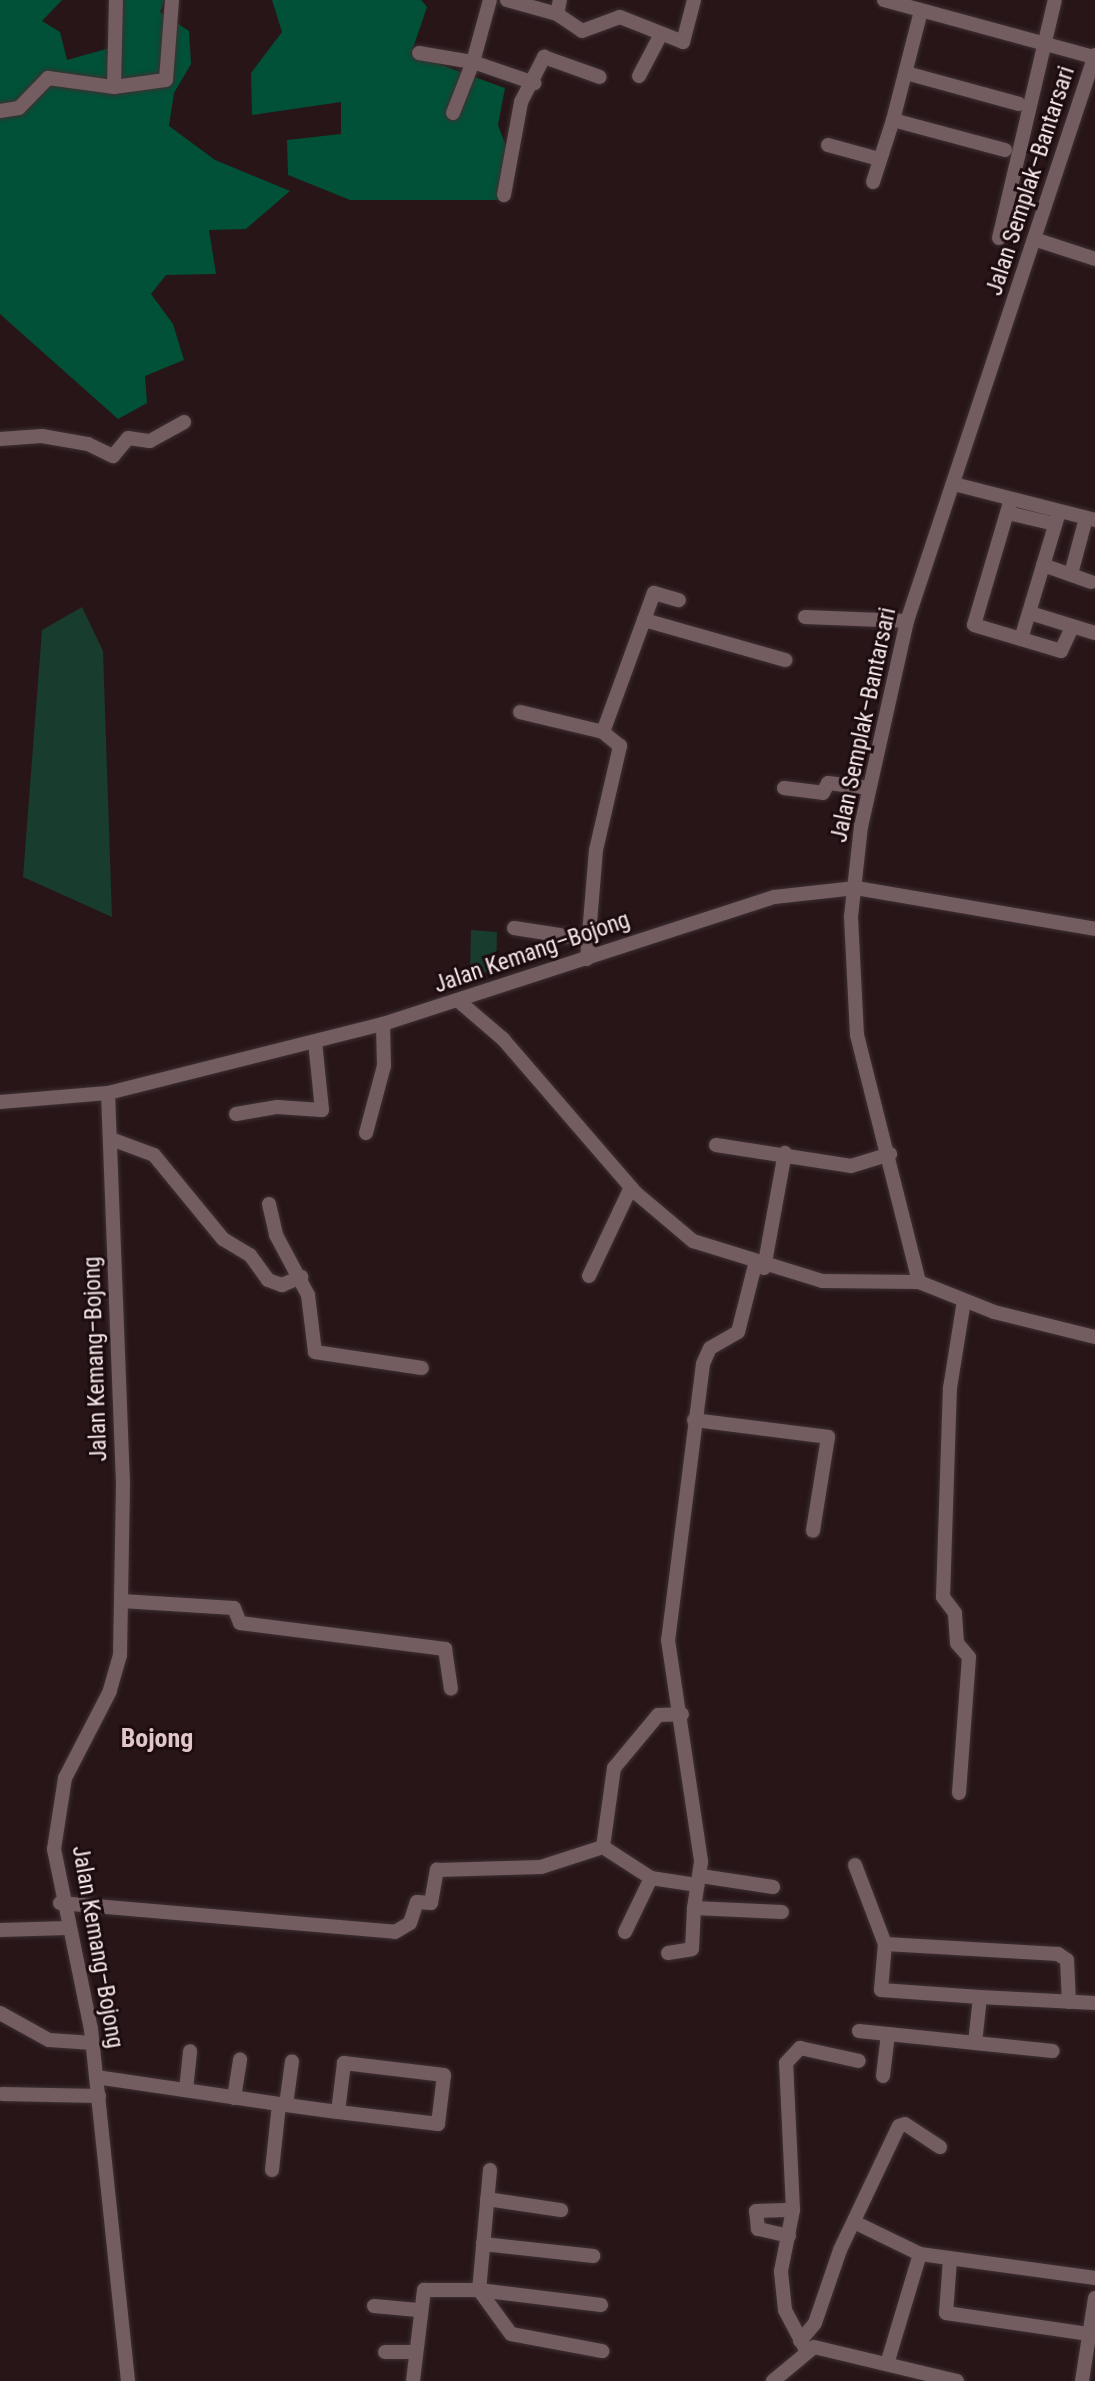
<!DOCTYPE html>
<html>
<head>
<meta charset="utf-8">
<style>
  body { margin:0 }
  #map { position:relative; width:1095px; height:2381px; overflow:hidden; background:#271518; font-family:"Roboto Condensed",sans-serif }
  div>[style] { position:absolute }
  .green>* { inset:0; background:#183d2e }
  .forest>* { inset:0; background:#005138 }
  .roads { filter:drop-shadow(0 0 2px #3d3032) drop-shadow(0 0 2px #3d3032) }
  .minor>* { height:14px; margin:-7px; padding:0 7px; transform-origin:7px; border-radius:7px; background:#745d60 }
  span { translate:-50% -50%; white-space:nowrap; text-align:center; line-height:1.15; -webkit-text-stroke:6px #1d0c0f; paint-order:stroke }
  .street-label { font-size:23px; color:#f5e8e9 }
  .quarter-label { font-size:26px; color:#e0c6c9; font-weight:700 }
</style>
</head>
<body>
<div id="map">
  <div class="green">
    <div style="clip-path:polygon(82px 607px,103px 651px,112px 917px,23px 877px,42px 630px)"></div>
    <div style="clip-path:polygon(471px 930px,497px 932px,496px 973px,470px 972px)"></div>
  </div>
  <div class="forest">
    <div style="clip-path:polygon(0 0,62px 0,42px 21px,60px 32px,67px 60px,117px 46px,122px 0,165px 0,160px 12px,189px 31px,191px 64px,174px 93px,169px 126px,215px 160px,290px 191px,246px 229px,209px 230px,216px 274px,166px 275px,151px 294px,173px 324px,184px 360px,145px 376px,147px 403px,118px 419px,0 314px)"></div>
    <div style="clip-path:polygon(272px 0,421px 0,427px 7px,411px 54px,505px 88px,498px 125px,512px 162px,509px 200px,350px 200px,288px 175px,287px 140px,341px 134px,341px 102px,252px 115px,251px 73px,282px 32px)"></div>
  </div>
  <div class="roads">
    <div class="minor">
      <div style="left:507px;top:0;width:52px;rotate:15.6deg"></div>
      <div style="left:557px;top:14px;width:30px;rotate:34deg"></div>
      <div style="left:582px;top:31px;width:40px;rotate:-20.2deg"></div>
      <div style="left:620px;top:17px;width:68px;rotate:21.6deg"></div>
      <div style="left:683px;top:42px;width:43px;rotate:-75.3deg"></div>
      <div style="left:884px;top:0;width:218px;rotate:15.2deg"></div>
      <div style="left:921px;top:11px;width:113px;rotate:104.4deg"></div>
      <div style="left:893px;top:120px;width:116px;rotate:15deg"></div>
      <div style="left:557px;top:14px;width:14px;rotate:-78deg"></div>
      <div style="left:419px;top:53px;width:55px;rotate:9.5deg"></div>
      <div style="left:473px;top:62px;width:64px;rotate:-74.7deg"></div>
      <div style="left:1095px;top:55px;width:596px;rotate:108.37deg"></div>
      <div style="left:907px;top:621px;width:210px;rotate:102.6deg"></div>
      <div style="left:861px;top:826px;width:92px;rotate:96.3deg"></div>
      <div style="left:851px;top:917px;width:118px;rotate:87.1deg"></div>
      <div style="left:857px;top:1035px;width:255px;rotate:75.9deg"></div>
      <div style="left:919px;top:1282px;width:81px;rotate:21.8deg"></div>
      <div style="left:994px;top:1312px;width:104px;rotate:13.9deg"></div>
      <div style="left:906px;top:73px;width:117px;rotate:15.3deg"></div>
      <div style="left:639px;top:76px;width:45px;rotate:-62.3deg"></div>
      <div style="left:114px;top:87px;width:52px;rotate:-7.7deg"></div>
      <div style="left:166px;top:80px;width:80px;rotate:-85.7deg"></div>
      <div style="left:0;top:111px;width:19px;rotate:-9deg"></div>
      <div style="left:19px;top:108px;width:42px;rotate:-46deg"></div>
      <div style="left:48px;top:78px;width:67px;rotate:7.8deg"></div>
      <div style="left:114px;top:87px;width:87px;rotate:-88.7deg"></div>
      <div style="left:453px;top:113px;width:55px;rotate:-68.6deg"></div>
      <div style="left:473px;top:62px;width:65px;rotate:19deg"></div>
      <div style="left:828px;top:145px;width:53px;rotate:15.4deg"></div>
      <div style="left:873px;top:182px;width:65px;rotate:-72.1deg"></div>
      <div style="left:504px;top:195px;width:95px;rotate:-79.6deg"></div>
      <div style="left:521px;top:102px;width:51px;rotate:-62.9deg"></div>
      <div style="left:544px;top:57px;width:59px;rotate:19.7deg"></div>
      <div style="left:999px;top:238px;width:244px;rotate:-76.8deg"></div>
      <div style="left:1037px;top:240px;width:61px;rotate:18.1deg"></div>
      <div style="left:0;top:439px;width:42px;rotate:-4.1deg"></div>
      <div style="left:42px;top:436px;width:47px;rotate:9.9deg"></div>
      <div style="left:88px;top:444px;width:28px;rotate:26deg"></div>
      <div style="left:113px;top:456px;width:23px;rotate:-50deg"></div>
      <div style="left:128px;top:438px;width:22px;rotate:8deg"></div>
      <div style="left:150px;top:441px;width:39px;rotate:-29deg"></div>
      <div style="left:954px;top:484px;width:146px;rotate:14.3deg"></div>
      <div style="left:1011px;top:499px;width:131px;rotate:106.4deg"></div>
      <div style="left:974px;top:625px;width:91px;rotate:16.6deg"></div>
      <div style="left:1061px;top:651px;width:26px;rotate:-65deg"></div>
      <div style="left:1008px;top:513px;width:48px;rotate:13.2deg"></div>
      <div style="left:1043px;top:565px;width:51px;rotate:19.5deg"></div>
      <div style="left:1071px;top:574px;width:58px;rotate:-75deg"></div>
      <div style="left:1030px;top:613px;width:68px;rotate:17.1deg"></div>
      <div style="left:805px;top:617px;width:102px;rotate:2.2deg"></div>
      <div style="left:644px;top:620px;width:29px;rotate:-70deg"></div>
      <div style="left:654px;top:593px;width:26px;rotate:16deg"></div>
      <div style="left:1021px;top:639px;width:133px;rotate:-73.3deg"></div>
      <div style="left:520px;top:712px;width:85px;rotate:13.5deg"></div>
      <div style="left:784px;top:788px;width:39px;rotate:7deg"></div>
      <div style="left:823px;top:793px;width:11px;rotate:-63deg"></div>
      <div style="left:828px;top:783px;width:41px;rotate:7deg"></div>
      <div style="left:514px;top:928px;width:72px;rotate:8.8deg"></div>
      <div style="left:587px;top:959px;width:109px;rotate:-85.3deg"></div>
      <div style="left:596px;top:850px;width:107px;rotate:-77deg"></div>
      <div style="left:620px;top:746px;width:22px;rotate:-141deg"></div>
      <div style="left:603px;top:732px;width:119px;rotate:-69.9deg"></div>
      <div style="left:644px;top:620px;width:147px;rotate:15.8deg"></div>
      <div style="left:461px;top:1003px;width:55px;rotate:40.6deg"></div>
      <div style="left:503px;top:1039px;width:203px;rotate:49.2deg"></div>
      <div style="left:636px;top:1193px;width:75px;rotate:40.1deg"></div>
      <div style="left:693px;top:1241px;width:135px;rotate:17.2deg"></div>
      <div style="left:822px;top:1281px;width:97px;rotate:0.6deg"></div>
      <div style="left:108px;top:1093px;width:391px;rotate:87.8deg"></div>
      <div style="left:123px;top:1484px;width:171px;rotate:91deg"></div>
      <div style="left:120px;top:1655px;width:37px;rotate:106deg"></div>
      <div style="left:110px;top:1691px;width:98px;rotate:117.3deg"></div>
      <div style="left:65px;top:1778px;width:72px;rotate:98.8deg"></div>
      <div style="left:54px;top:1849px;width:184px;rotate:78.4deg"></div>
      <div style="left:91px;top:2029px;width:354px;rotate:84deg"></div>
      <div style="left:0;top:1102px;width:108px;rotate:-4.8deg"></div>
      <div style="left:108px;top:1093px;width:284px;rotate:-14.1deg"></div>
      <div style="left:383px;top:1024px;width:411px;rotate:-18deg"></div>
      <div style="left:774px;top:897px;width:82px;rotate:-6.3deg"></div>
      <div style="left:856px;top:888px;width:242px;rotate:9.7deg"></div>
      <div style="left:236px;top:1114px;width:42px;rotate:-9.7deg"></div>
      <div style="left:277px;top:1107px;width:45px;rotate:3.8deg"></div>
      <div style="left:322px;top:1110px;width:69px;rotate:-95.8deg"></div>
      <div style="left:366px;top:1133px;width:69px;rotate:-75deg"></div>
      <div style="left:384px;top:1066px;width:42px;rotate:-91.4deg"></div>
      <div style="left:111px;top:1139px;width:46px;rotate:20.4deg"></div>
      <div style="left:154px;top:1155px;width:109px;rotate:50.6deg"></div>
      <div style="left:223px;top:1239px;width:31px;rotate:31deg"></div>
      <div style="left:250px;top:1255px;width:31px;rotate:54deg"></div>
      <div style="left:268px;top:1280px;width:15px;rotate:20deg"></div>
      <div style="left:282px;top:1285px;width:21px;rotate:-23deg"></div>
      <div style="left:716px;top:1145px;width:137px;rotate:8.8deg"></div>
      <div style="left:851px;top:1166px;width:41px;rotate:-17.1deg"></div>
      <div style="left:269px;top:1204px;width:32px;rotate:77deg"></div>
      <div style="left:276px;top:1235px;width:68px;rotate:61.9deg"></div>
      <div style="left:308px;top:1295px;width:57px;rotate:83deg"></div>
      <div style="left:315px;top:1352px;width:108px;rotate:8.5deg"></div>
      <div style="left:755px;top:1265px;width:69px;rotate:104.2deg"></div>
      <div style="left:738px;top:1332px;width:32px;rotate:150deg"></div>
      <div style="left:710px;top:1348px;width:17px;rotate:114deg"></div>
      <div style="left:703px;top:1364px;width:278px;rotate:97.2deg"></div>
      <div style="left:668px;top:1640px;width:224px;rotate:81.5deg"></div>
      <div style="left:701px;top:1862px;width:47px;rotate:98.7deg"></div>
      <div style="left:694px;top:1908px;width:88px;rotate:2.6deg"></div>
      <div style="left:764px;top:1268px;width:117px;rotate:-79.7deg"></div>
      <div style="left:589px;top:1276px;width:98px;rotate:-64.7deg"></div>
      <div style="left:694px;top:1420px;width:135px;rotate:7.2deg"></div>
      <div style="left:828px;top:1437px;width:95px;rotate:99.1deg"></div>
      <div style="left:121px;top:1601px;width:113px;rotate:3.5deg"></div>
      <div style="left:234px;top:1608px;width:16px;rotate:68deg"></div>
      <div style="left:240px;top:1623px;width:207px;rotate:7.2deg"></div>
      <div style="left:445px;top:1649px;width:40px;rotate:81.5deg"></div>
      <div style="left:959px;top:1793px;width:136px;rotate:-85.8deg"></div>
      <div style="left:969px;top:1657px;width:18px;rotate:-131deg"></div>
      <div style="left:957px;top:1643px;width:30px;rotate:-94deg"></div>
      <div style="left:955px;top:1613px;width:20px;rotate:-127deg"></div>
      <div style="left:943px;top:1597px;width:209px;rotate:-88.1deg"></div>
      <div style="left:950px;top:1388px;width:88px;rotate:-80.9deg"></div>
      <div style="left:603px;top:1847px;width:80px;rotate:-82.1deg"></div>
      <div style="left:614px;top:1768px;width:69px;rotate:-50.3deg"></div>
      <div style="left:658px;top:1715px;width:24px;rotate:-2deg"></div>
      <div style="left:855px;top:1865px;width:85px;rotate:69.2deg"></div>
      <div style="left:701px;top:1876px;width:73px;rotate:8.7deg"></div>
      <div style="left:60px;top:1903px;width:336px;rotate:4.9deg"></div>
      <div style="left:395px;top:1932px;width:17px;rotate:-31deg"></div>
      <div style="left:410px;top:1923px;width:22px;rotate:-72deg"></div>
      <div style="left:417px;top:1902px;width:14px;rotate:4deg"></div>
      <div style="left:431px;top:1903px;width:34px;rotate:-80deg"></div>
      <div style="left:437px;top:1870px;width:104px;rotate:-1.7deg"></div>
      <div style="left:541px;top:1867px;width:65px;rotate:-17.9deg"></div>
      <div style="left:603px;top:1847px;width:57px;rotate:32.9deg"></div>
      <div style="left:651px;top:1878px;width:47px;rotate:8.7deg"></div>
      <div style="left:0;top:1930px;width:68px;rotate:-1.7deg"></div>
      <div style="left:625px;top:1932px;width:60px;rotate:-64.3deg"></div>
      <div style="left:668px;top:1953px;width:24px;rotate:-9deg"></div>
      <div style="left:692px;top:1949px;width:41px;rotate:-87.2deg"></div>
      <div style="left:980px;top:1997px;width:46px;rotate:96.2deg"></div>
      <div style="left:975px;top:2043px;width:78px;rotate:5.9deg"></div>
      <div style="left:1069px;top:2002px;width:42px;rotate:-92.7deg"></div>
      <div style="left:1067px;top:1960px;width:11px;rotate:-146deg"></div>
      <div style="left:1058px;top:1954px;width:173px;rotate:-176.7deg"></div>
      <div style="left:885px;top:1944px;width:46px;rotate:95deg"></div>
      <div style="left:881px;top:1990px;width:99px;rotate:4deg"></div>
      <div style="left:980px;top:1997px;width:115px;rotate:3deg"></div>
      <div style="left:0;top:2013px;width:56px;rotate:28.9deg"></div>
      <div style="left:49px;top:2040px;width:44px;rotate:3.9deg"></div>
      <div style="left:859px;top:2031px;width:117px;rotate:5.9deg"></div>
      <div style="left:883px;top:2076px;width:42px;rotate:-83.2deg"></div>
      <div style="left:96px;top:2077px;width:192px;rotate:8.4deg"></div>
      <div style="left:286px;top:2105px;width:52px;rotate:7.7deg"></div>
      <div style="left:338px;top:2112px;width:101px;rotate:6.8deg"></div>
      <div style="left:438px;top:2124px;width:49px;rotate:-83deg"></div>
      <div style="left:444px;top:2075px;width:101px;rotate:-173.2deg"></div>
      <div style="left:344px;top:2063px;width:49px;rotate:97deg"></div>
      <div style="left:186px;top:2090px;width:39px;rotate:-84deg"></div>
      <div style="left:2px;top:2094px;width:97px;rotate:1.2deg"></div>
      <div style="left:234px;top:2098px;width:39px;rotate:-81deg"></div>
      <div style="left:286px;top:2105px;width:44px;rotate:-82.2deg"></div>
      <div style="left:272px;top:2170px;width:66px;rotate:-83.9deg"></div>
      <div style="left:490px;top:2170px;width:121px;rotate:95.2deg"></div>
      <div style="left:479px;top:2290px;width:54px;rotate:54deg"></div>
      <div style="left:511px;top:2334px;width:93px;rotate:10.6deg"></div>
      <div style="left:487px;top:2199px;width:75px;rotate:8.5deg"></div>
      <div style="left:854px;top:2222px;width:73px;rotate:25.9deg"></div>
      <div style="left:920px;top:2254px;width:177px;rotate:7.8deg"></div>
      <div style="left:789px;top:2236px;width:32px;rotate:-167deg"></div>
      <div style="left:758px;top:2229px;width:18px;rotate:-96deg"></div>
      <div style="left:756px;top:2211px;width:37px;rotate:-2deg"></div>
      <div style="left:483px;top:2244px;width:111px;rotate:6.2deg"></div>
      <div style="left:950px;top:2259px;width:54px;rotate:94.2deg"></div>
      <div style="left:946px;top:2313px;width:145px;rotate:8.4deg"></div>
      <div style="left:374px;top:2306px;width:44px;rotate:5.2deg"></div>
      <div style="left:800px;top:2341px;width:23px;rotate:-50deg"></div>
      <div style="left:815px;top:2323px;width:77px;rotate:-71.1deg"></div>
      <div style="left:840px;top:2250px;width:137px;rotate:-64.6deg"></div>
      <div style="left:899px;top:2126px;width:6px;rotate:-18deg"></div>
      <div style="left:905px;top:2124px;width:42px;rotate:33.3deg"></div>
      <div style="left:806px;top:2350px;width:45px;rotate:-117.7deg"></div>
      <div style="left:785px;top:2310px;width:39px;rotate:-96deg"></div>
      <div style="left:781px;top:2271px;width:62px;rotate:-78.9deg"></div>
      <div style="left:793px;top:2210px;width:147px;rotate:-92.7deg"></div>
      <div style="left:786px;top:2063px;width:21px;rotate:-47deg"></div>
      <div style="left:800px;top:2048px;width:60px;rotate:12.4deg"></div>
      <div style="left:385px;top:2352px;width:28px"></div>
      <div style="left:887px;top:2364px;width:115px;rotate:-73.3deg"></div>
      <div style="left:413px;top:2381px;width:92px;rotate:-83.1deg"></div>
      <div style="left:424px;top:2290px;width:55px"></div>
      <div style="left:479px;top:2290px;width:123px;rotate:7deg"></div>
      <div style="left:773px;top:2381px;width:53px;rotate:-39.7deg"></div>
      <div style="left:814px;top:2347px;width:147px;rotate:13.4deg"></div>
      <div style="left:1082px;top:2381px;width:84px;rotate:-81.1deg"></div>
    </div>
  </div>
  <div class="street-label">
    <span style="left:1031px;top:181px;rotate:-72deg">Jalan Semplak–Bantarsari</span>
    <span style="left:864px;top:725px;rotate:-78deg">Jalan Semplak–Bantarsari</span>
    <span style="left:532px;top:953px;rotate:-19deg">Jalan Kemang–Bojong</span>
    <span style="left:96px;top:1359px;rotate:-92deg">Jalan Kemang–Bojong</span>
    <span style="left:97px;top:1947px;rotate:80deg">Jalan Kemang–Bojong</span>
  </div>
  <div class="quarter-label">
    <span style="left:157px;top:1739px">Bojong</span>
  </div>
</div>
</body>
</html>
